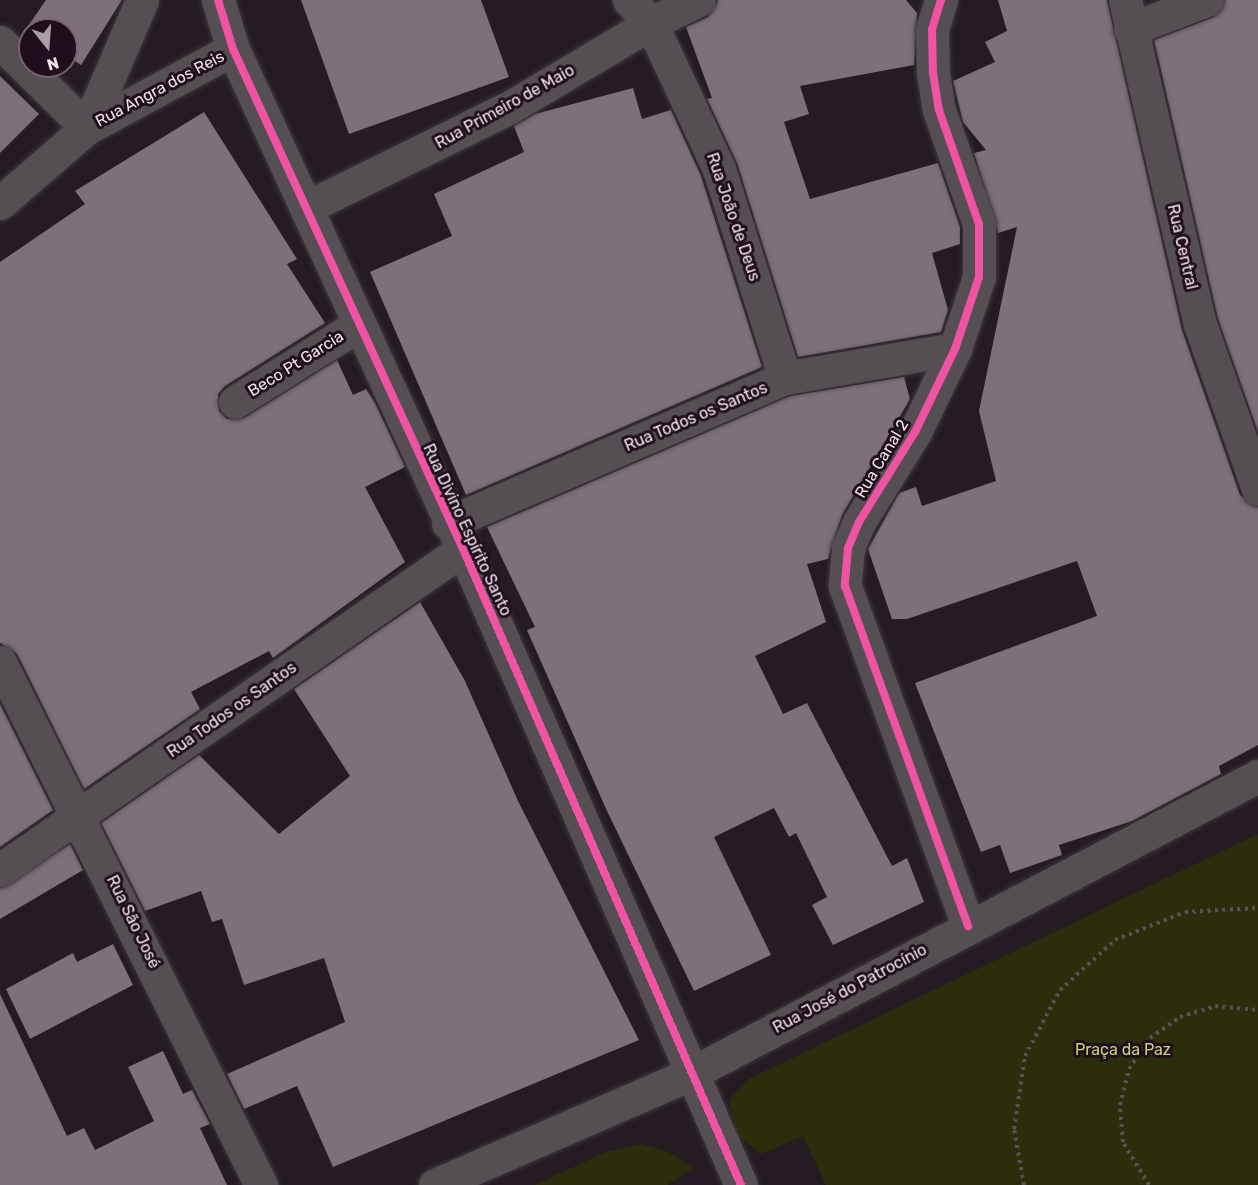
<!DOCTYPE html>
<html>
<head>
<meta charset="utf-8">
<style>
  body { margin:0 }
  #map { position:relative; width:1258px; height:1185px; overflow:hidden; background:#251c23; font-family:Rubik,sans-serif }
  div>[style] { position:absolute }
  .green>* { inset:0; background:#2c2d0a }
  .building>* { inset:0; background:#7d707a }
  .path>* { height:4px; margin-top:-2px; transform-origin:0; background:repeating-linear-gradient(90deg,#585156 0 3px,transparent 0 7.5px) }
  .roads { filter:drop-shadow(0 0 2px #3f373d) drop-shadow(0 0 2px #3f373d) }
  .street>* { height:33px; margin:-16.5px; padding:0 16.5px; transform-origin:16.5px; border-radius:16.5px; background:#554e53 }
  .cycleway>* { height:8px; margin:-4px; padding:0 4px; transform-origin:4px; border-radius:4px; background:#f153a3 }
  span { translate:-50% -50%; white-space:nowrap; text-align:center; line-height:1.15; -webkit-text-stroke:6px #1f0f1c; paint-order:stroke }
  .street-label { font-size:16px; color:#f0e4ed }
  .park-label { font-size:16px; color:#c7d07a }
  .north { position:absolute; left:18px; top:18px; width:60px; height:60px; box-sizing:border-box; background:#1f0f1c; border:2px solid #736470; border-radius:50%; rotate:163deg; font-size:16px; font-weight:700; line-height:24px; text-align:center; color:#f0e4ed }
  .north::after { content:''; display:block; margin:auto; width:21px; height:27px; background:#a99ea6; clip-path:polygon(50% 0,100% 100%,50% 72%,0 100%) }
</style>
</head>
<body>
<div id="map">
  <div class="green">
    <div style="clip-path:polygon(1258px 834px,1258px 1185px,826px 1185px,803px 1136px,761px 1154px,736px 1134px,729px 1100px,749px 1079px)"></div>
    <div style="clip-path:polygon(642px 1144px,668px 1152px,693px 1168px,667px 1185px,535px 1185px,606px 1152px)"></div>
  </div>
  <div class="building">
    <div style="clip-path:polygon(46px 0,122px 0,81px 65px,66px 55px,66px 30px,26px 29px)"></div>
    <div style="clip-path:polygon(301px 0,481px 0,509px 77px,349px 134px)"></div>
    <div style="clip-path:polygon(718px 0,906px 0,917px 13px,914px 65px,800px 86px,809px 114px,784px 122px,810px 199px,938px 163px,960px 227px,960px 244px,932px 253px,948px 310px,941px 332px,798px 357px,737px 163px,707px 99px,712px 98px,686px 27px,708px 17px)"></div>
    <div style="clip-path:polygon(998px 0,1107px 0,1182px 330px,1240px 495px,1258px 507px,1258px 745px,1219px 766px,1221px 774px,1132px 821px,1059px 845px,1062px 855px,1010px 873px,1000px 845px,981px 852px,915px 683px,1097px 616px,1077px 561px,907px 619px,892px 619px,868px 549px,899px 493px,916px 487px,922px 506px,996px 481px,979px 411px,1017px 227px,998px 233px,974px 153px,986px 150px,963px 122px,953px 81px,995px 62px,985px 42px,1007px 31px)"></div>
    <div style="clip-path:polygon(1225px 0,1258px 0,1258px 432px,1218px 319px,1154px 40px,1214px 17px)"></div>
    <div style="clip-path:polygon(0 76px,39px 114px,0 153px)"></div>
    <div style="clip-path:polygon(633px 88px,642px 119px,671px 110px,701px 176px,762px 367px,466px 495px,370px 272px,452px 236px,434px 194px,524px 152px,514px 126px,535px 114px)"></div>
    <div style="clip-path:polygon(204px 112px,297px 259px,287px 264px,325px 323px,225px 386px,218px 394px,219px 411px,227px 419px,244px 418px,337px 360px,353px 395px,366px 389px,375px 403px,405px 467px,365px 487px,405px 562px,273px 658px,269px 651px,191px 692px,200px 709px,84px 789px,17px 654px,0 643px,0 262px,85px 204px,75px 191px)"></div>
    <div style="clip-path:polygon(904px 377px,910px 399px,842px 515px,828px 559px,807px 564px,826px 622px,755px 656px,783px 714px,807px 703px,892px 866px,907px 858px,924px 902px,833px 945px,812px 905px,827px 897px,796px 833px,789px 837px,774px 808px,714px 837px,771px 955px,694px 991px,607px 811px,527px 630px,535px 627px,487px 527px,790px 396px)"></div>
    <div style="clip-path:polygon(420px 602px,465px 681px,518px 801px,639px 1040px,333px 1167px,297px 1086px,244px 1109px,227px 1074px,345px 1022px,324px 958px,244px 985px,222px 919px,212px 922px,201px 891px,145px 911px,101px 823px,199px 755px,279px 834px,350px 776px,294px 689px)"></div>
    <div style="clip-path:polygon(0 704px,53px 810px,0 847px)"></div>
    <div style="clip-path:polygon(70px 844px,83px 870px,0 919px,0 888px)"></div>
    <div style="clip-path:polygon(113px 944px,133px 985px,30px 1039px,6px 989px,73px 953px,77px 962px)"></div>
    <div style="clip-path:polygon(0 994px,67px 1136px,84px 1128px,95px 1150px,154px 1121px,128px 1067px,163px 1051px,183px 1094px,192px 1090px,210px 1124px,200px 1128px,227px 1185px,0 1185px)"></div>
  </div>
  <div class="path">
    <div style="left:1024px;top:1185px;width:57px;rotate:-100.1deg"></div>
    <div style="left:1014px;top:1129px;width:74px;rotate:-81.4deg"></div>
    <div style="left:1025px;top:1056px;width:75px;rotate:-62.1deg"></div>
    <div style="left:1060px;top:990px;width:74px;rotate:-42.3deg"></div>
    <div style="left:1115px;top:940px;width:75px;rotate:-21.8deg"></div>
    <div style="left:1185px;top:912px;width:73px;rotate:-3.1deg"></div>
    <div style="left:1149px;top:1185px;width:50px;rotate:-121.2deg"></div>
    <div style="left:1123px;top:1142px;width:37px;rotate:-95deg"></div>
    <div style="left:1120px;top:1105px;width:37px;rotate:-76deg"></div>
    <div style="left:1129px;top:1069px;width:37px;rotate:-56deg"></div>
    <div style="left:1150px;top:1038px;width:37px;rotate:-35deg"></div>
    <div style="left:1180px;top:1017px;width:37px;rotate:-17deg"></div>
    <div style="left:1215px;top:1006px;width:43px;rotate:5.3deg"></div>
  </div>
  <div class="roads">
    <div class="street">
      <div style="left:218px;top:0;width:51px;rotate:73deg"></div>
      <div style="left:233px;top:49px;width:550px;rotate:65.3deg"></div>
      <div style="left:463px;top:549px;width:694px;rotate:66.39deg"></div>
      <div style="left:629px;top:0;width:32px;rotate:46deg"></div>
      <div style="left:651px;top:23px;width:161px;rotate:65deg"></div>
      <div style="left:719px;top:169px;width:219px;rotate:72.5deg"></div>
      <div style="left:941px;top:0;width:31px;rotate:107deg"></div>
      <div style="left:932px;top:30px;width:43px;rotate:88.7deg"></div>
      <div style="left:933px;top:73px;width:37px;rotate:81deg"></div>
      <div style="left:939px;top:110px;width:121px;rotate:70.7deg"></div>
      <div style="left:979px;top:224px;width:53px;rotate:90deg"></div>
      <div style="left:979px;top:277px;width:76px;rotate:108.4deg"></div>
      <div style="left:955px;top:349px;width:92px;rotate:115.7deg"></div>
      <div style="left:915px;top:432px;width:106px;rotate:121.9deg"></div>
      <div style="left:859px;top:522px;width:28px;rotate:113deg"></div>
      <div style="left:848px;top:548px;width:38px;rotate:95deg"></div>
      <div style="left:845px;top:586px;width:362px;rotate:70.1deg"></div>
      <div style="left:1125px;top:0;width:333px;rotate:77deg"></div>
      <div style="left:1200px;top:324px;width:175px;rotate:70.6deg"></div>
      <div style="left:1130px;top:29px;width:82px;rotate:-20.6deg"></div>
      <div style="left:0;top:42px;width:122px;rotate:44.7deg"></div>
      <div style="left:87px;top:128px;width:166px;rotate:-28.4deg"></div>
      <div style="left:0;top:203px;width:115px;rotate:-40.8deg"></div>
      <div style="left:87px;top:128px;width:139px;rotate:-66.7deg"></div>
      <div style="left:307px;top:207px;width:229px;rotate:-26.2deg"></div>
      <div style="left:512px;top:106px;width:162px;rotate:-30.8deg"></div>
      <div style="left:651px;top:23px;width:53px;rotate:-25.6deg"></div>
      <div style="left:235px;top:402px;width:145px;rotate:-32deg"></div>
      <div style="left:448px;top:523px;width:367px;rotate:-23.3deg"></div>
      <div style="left:785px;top:378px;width:172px;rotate:-9.7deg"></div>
      <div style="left:0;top:662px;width:585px;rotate:63.48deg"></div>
      <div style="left:0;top:870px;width:563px;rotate:-34.73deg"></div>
      <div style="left:435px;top:1185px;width:280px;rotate:-23.5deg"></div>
      <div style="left:692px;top:1073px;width:639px;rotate:-27.69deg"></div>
    </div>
  </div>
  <div class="cycleway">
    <div style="left:218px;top:0;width:51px;rotate:73deg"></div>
    <div style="left:233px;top:49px;width:550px;rotate:65.3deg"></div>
    <div style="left:463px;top:549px;width:694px;rotate:66.39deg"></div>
    <div style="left:941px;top:0;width:31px;rotate:107deg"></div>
    <div style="left:932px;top:30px;width:43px;rotate:88.7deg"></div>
    <div style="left:933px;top:73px;width:37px;rotate:81deg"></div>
    <div style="left:939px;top:110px;width:121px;rotate:70.7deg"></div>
    <div style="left:979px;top:224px;width:53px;rotate:90deg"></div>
    <div style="left:979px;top:277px;width:76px;rotate:108.4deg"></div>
    <div style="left:955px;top:349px;width:92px;rotate:115.7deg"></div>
    <div style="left:915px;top:432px;width:106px;rotate:121.9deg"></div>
    <div style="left:859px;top:522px;width:28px;rotate:113deg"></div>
    <div style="left:848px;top:548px;width:38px;rotate:95deg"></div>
    <div style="left:845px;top:586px;width:362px;rotate:70.1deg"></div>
  </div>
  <div class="street-label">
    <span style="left:160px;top:89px;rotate:-28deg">Rua Angra dos Reis</span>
    <span style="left:505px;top:107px;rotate:-29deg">Rua Primeiro de Maio</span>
    <span style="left:733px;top:217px;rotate:71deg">Rua João de Deus</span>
    <span style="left:1182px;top:247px;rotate:77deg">Rua Central</span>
    <span style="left:296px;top:364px;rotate:-32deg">Beco Pt Garcia</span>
    <span style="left:696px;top:417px;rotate:-23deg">Rua Todos os Santos</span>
    <span style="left:882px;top:459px;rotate:-59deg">Rua Canal 2</span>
    <span style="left:467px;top:530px;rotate:65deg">Rua Divino Espírito Santo</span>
    <span style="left:232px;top:710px;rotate:-35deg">Rua Todos os Santos</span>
    <span style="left:133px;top:922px;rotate:64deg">Rua São José</span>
    <span style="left:850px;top:989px;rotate:-28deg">Rua José do Patrocínio</span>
  </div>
  <div class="park-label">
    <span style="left:1123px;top:1050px">Praça da Paz</span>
  </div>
  <div class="north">N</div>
</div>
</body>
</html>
